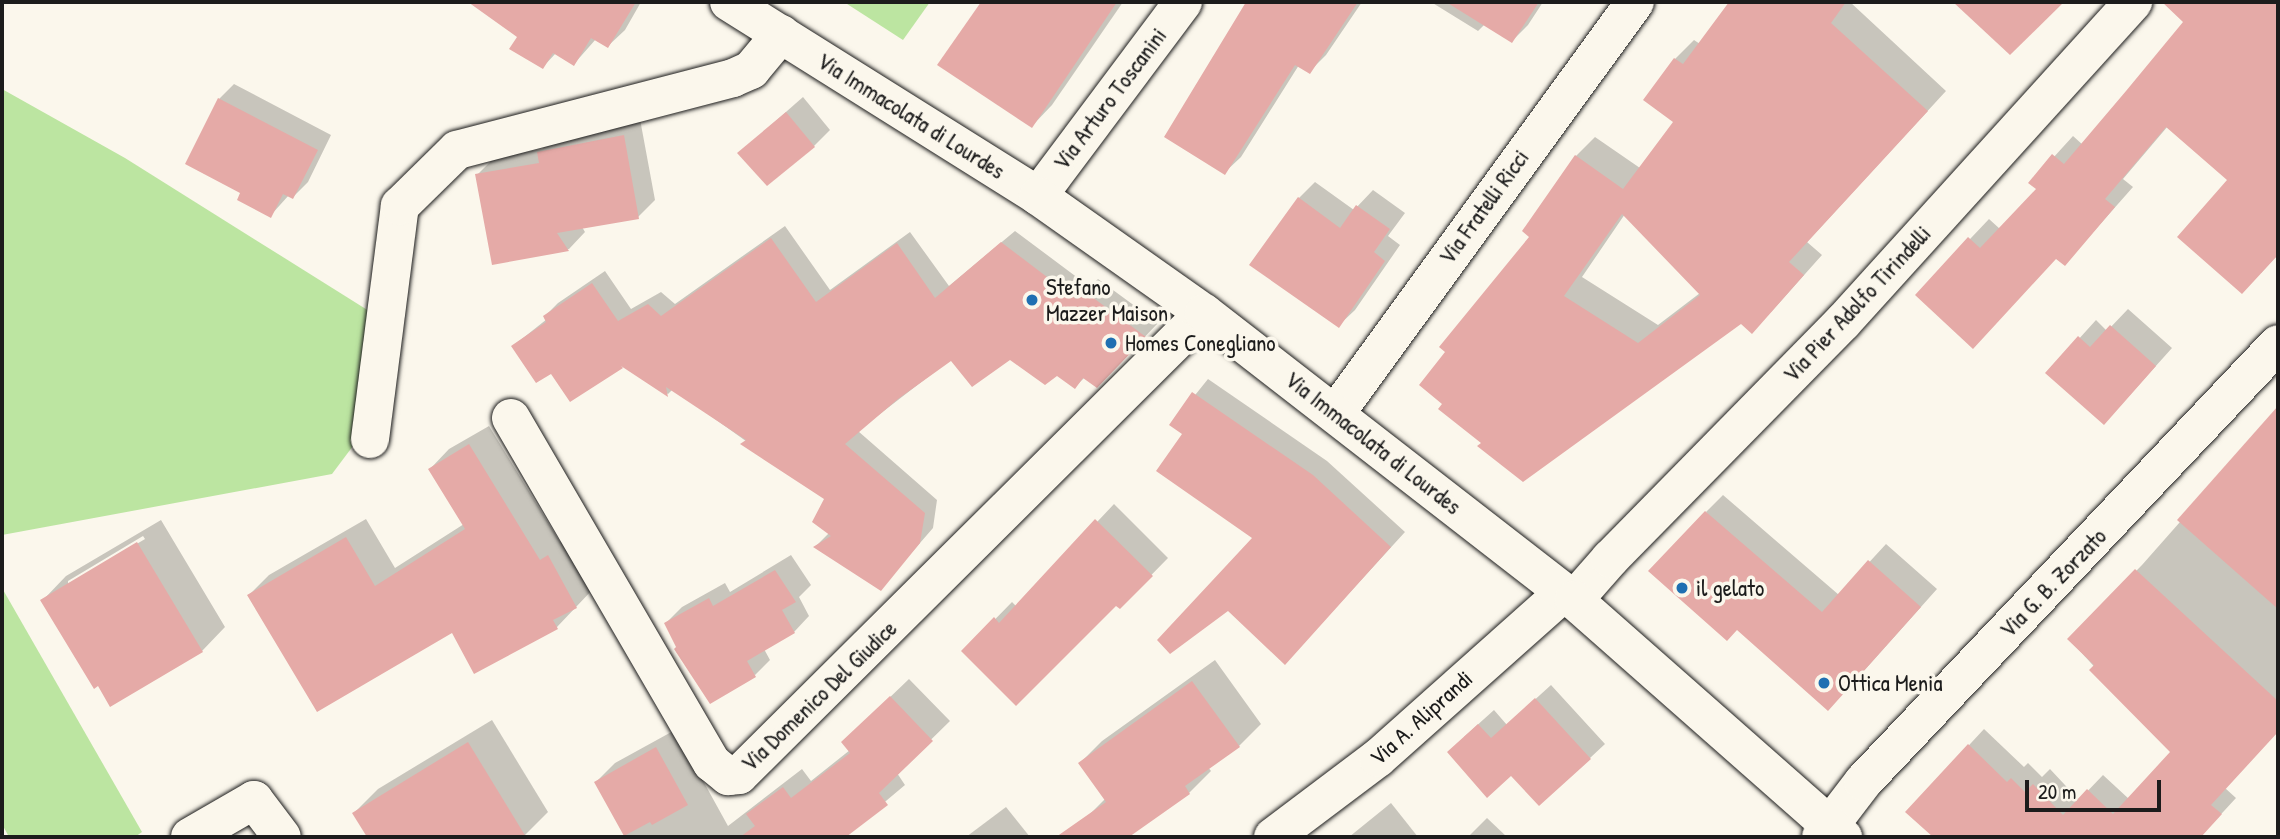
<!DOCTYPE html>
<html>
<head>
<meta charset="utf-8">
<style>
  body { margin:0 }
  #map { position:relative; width:2280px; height:839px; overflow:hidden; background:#fbf7ec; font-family:"Patrick Hand",sans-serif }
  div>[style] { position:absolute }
  .green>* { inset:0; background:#bce5a1 }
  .shadow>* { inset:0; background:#0003 }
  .building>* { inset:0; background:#e5aaa7 }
  .roads { filter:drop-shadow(0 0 2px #1c1c1c) drop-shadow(0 0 2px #1c1c1c) }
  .minor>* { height:38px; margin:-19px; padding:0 19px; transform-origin:19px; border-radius:19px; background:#fbf7ec }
  .tertiary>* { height:38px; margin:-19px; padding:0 19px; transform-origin:19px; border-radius:19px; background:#fbf7ec }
  .dots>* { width:19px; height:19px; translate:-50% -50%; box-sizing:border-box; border:4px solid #fbf7ec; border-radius:50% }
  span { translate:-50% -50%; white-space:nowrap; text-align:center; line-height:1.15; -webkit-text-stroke:7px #fbf7ec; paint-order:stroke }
  .street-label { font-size:23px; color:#1c1c1c }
  .poi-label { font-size:23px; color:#1c1c1c }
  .left { translate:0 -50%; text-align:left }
  .frame { position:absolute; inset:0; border:4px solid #1c1c1c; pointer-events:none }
  .scale { position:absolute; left:2025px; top:780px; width:136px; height:32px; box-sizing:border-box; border:4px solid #1c1c1c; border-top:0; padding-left:9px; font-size:21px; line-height:24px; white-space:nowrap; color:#1c1c1c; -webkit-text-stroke:5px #fbf7ec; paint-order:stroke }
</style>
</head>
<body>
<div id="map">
  <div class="green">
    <div style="clip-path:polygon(844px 2px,930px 2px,903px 40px)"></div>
    <div style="clip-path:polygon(2px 89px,125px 158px,369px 311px,353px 446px,332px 474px,2px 535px)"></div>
    <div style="clip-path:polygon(2px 588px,142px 832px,135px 837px,9px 837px,2px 824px)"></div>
  </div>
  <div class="shadow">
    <div style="clip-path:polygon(471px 2px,641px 2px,625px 30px,608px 46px,596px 39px,574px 64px,556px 53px,543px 67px,519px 36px)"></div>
    <div style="clip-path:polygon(983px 2px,1123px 2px,1052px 105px,1032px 126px,940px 64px)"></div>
    <div style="clip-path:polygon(1248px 2px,1362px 2px,1326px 55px,1309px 72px,1299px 65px,1241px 157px,1224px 173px,1166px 136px)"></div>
    <div style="clip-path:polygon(1431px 2px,1543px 2px,1528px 25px,1512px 41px,1485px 24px,1478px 31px)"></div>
    <div style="clip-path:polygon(evenodd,1731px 2px,1850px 2px,1946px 91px,1807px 242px,1822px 255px,1771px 312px,1741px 322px,1483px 443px,1445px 404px,1576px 156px,1595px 137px,1640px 168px,1675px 121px,1646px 100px,1675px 59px,1694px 40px,1700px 44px,1731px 2px,1625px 214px,1700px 293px,1658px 325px,1582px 277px,1625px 214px)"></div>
    <div style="clip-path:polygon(2178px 2px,2278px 2px,2278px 9px,2273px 14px,2278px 18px,2278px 254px,2261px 273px,2230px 180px,2168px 126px,2123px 179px,2133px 187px,2065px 264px,2057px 257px,1917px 295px,1989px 219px,2000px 229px,2039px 189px,2031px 182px,2073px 136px,2083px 145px,2186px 22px,2171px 8px)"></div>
    <div style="clip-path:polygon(234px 84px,331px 135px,308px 182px,293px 197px,289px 195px,271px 215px,243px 193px,187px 163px,219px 99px)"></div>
    <div style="clip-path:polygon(803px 97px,830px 130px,814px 146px,739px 153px)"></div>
    <div style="clip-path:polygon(640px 119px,655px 200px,638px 217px,582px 227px,585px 232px,569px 249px,493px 263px,477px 175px,494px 158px,542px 149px,556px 135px)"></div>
    <div style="clip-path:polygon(1315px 182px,1354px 210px,1373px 190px,1405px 213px,1388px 236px,1400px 245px,1355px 310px,1338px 326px,1251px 265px,1299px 198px)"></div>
    <div style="clip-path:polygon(785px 226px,830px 290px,910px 232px,949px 286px,1015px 231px,1090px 287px,1098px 279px,1158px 323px,1110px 373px,1085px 377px,1075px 387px,1057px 374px,1010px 358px,951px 359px,858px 431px,937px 500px,933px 528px,881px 588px,816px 546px,829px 533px,827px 499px,673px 389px,668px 394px,624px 365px,552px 371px,513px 346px,547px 319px,545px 316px,558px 303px,605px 271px,631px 309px,661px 292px,675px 304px)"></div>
    <div style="clip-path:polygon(2128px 309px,2172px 348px,2120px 406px,2048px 373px,2096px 320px,2107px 331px)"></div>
    <div style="clip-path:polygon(1208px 379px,1327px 461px,1405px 532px,1299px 648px,1255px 538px,1184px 433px,1171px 425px)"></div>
    <div style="clip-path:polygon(2278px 411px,2278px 510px,2269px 520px,2278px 528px,2278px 729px,2225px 788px,2236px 798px,2200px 837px,1935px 837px,1908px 811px,1984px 729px,2024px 767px,2028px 763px,2042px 777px,2050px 769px,2079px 800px,2103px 775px,2129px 799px,2172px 752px,2069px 639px,2142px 565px)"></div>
    <div style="clip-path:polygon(489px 426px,560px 542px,568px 537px,595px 587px,557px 627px,475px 672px,453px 631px,249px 595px,269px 575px,366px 519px,395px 568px,464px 524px,430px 469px,449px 449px)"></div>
    <div style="clip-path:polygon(1723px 495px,1839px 595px,1886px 544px,1937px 589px,1845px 692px,1706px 512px)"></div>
    <div style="clip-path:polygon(1114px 504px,1168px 558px,1120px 607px,1116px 603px,964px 651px,1012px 602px,1017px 607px)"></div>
    <div style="clip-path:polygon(evenodd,161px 520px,225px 627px,202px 651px,43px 600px,66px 576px,161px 520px,143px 536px,145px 539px,68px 585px,68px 581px,143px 536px)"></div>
    <div style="clip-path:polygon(791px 555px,811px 585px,799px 597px,809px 616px,794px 632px,764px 649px,770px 660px,755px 675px,678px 647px,666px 623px,682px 607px,725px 583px,730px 592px)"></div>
    <div style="clip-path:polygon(1215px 660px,1261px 724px,1239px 746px,1208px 767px,1211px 771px,1189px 793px,1126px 837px,1101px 837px,1087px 817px,1106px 798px,1080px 763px,1102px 741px)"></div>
    <div style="clip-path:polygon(909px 679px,950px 721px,897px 773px,905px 785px,843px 837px,627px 837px,596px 782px,615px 763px,675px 730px,728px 826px,802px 769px,811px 781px,850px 750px,862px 724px)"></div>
    <div style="clip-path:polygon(1551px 685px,1605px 744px,1590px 758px,1511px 773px,1464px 737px,1494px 710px,1507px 725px)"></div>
    <div style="clip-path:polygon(492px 720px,548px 812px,525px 835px,369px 837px,354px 813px,378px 789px)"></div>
    <div style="clip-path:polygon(1391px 803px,1418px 837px,1349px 837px)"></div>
    <div style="clip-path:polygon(1006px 807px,1030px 837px,966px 837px)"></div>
    <div style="clip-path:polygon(1487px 818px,1507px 837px,1468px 837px)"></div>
  </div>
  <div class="building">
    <div style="clip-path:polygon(468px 2px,636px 2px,608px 48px,591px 38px,574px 66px,553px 53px,543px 69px,509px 49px,517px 37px)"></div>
    <div style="clip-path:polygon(981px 2px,1117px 2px,1032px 128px,937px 65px)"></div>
    <div style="clip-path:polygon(1246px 2px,1358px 2px,1310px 74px,1295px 65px,1225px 175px,1164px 137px)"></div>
    <div style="clip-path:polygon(1446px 2px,1539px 2px,1512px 43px)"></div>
    <div style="clip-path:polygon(evenodd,1729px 2px,1846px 2px,1831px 23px,1928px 111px,1789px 262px,1804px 275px,1752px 334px,1741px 324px,1523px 482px,1477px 446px,1481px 443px,1438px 409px,1442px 404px,1419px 385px,1445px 352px,1439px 347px,1529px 237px,1522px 231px,1575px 155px,1623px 189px,1673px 122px,1643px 100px,1674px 58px,1683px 64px,1729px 2px,1622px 214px,1700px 295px,1638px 343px,1564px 296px,1622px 214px)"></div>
    <div style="clip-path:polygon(1953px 2px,2064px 2px,2010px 55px)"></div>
    <div style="clip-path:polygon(2162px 2px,2278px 2px,2278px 255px,2242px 294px,2177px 237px,2227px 180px,2166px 127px,2105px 199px,2115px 207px,2065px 266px,2056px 259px,1973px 349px,1915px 295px,1968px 237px,1980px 248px,2036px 189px,2028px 183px,2052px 154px,2064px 164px,2126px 91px,2183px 22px)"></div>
    <div style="clip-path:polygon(218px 98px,318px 150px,293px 199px,283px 194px,271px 218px,237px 200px,240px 193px,185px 164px)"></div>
    <div style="clip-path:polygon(786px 112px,815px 147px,767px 186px,737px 153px)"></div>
    <div style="clip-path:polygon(624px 135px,639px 219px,557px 233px,569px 251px,492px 265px,475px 174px,539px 163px,537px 152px)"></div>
    <div style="clip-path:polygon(1298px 197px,1340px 228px,1356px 205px,1390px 229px,1374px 252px,1385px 261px,1339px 328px,1249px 265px)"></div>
    <div style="clip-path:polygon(771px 238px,816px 302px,897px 243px,935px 298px,1001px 242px,1076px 299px,1084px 291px,1146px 337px,1097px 388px,1083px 378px,1075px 389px,1057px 376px,1045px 385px,1010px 360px,972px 387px,951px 361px,898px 399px,845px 444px,925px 513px,920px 543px,881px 591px,813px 547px,831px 536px,812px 522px,824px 499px,740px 444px,746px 440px,666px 387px,668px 397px,621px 366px,623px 368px,570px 402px,551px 374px,536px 383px,511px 346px,546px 322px,543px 316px,592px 283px,618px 321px,648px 304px,661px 316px)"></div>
    <div style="clip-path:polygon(2110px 325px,2156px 366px,2104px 425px,2045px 373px,2078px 336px,2090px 347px)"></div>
    <div style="clip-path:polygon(1192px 392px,1313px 475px,1391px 547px,1285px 665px,1228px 611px,1170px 654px,1157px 640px,1252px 538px,1156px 471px,1182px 434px,1169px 425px)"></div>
    <div style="clip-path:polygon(2278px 406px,2278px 609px,2177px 520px)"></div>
    <div style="clip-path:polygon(469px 444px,540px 560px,548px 555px,577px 608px,553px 620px,558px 629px,474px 674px,452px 633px,317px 712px,247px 595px,346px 537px,375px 586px,465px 529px,428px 469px)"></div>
    <div style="clip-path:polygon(1705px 511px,1822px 612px,1868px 560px,1921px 607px,1828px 711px,1737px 630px,1727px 641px,1648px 571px)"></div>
    <div style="clip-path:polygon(1095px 519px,1153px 576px,1120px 609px,1116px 606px,1016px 706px,961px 651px,994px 617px,999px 623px)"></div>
    <div style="clip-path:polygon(137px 542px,203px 652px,110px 707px,98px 686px,94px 689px,40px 600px)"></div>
    <div style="clip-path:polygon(2135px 569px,2278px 701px,2278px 732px,2211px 805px,2222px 814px,2201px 837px,1933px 837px,1905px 812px,1968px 744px,2007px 782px,2011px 778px,2025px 792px,2033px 784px,2063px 815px,2087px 789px,2113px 814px,2170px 752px,2089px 670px,2094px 665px,2067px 639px)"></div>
    <div style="clip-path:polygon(775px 570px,796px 602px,782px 610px,795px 633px,747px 661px,756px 677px,710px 704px,674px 649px,676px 647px,664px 623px,709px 598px,713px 606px)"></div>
    <div style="clip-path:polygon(1192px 681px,1240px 747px,1185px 786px,1190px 794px,1129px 837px,1056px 837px,1106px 802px,1078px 763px)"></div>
    <div style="clip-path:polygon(890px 696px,933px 741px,879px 793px,888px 805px,846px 837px,740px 837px,755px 826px,746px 814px,783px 787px,791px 798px,850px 753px,841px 742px)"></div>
    <div style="clip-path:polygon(1535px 698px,1591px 759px,1539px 806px,1511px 776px,1487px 798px,1447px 752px,1478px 724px,1491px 738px)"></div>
    <div style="clip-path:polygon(468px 742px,526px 837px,367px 837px,352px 813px)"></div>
    <div style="clip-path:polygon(656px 747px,688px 805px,652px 825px,650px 822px,624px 836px,594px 782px)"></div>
  </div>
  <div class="roads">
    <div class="minor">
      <div style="left:1038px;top:196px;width:242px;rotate:-53.2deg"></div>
      <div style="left:1336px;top:413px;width:508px;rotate:-53.96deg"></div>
      <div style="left:511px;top:418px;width:399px;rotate:59.8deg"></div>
      <div style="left:712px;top:763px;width:21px;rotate:39deg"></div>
      <div style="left:728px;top:776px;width:11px;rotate:-5deg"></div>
      <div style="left:739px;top:775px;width:655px;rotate:-44.81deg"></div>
      <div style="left:370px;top:439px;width:235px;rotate:-82.7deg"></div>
      <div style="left:400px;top:206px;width:80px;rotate:-44.5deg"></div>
      <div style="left:457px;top:150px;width:285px;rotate:-14.6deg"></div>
      <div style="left:733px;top:78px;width:20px;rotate:-24deg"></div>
      <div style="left:751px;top:70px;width:47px;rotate:-50.2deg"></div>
      <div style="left:1574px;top:600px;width:55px;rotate:-48.7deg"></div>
      <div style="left:1610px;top:559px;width:332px;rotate:-45.5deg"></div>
      <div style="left:1843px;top:322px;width:432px;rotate:-47.8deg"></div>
      <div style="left:190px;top:837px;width:74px;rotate:-30deg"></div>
      <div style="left:254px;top:800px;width:46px;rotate:52.9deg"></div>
      <div style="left:1273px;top:837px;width:131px;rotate:-37deg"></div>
      <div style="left:1378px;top:758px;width:249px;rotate:-41.7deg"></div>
      <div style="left:1821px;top:837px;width:69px;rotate:-52.6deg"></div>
      <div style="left:1863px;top:782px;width:603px;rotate:-46.54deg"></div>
    </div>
    <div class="tertiary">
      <div style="left:729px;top:2px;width:365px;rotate:32.1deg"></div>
      <div style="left:1038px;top:196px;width:203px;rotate:35.2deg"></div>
      <div style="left:1204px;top:313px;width:468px;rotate:37.8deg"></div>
      <div style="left:1574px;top:600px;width:359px;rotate:41.4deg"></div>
    </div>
  </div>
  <div class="dots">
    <div style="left:1032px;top:300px;background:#1f6fb2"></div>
    <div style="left:1111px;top:343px;background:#1f6fb2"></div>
    <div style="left:1682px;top:588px;background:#1f6fb2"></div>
    <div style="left:1824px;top:683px;background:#1f6fb2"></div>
  </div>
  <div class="street-label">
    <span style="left:1110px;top:99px;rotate:-53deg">Via Arturo Toscanini</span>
    <span style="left:911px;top:116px;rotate:32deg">Via Immacolata di Lourdes</span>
    <span style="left:1484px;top:207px;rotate:-54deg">Via Fratelli Ricci</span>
    <span style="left:1857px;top:304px;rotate:-47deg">Via Pier Adolfo Tirindelli</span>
    <span style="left:1373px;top:443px;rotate:38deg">Via Immacolata di Lourdes</span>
    <span style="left:2053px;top:583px;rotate:-46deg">Via G. B. Zorzato</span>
    <span style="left:819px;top:696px;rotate:-44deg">Via Domenico Del Giudice</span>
    <span style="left:1421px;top:718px;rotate:-42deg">Via A. Aliprandi</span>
  </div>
  <div class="poi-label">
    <span class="left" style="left:1046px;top:300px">Stefano<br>Mazzer Maison</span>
    <span class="left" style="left:1125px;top:343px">Homes Conegliano</span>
    <span class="left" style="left:1696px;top:588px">il gelato</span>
    <span class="left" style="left:1838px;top:683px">Ottica Menia</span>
  </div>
  <div class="frame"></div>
  <div class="scale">20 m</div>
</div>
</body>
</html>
